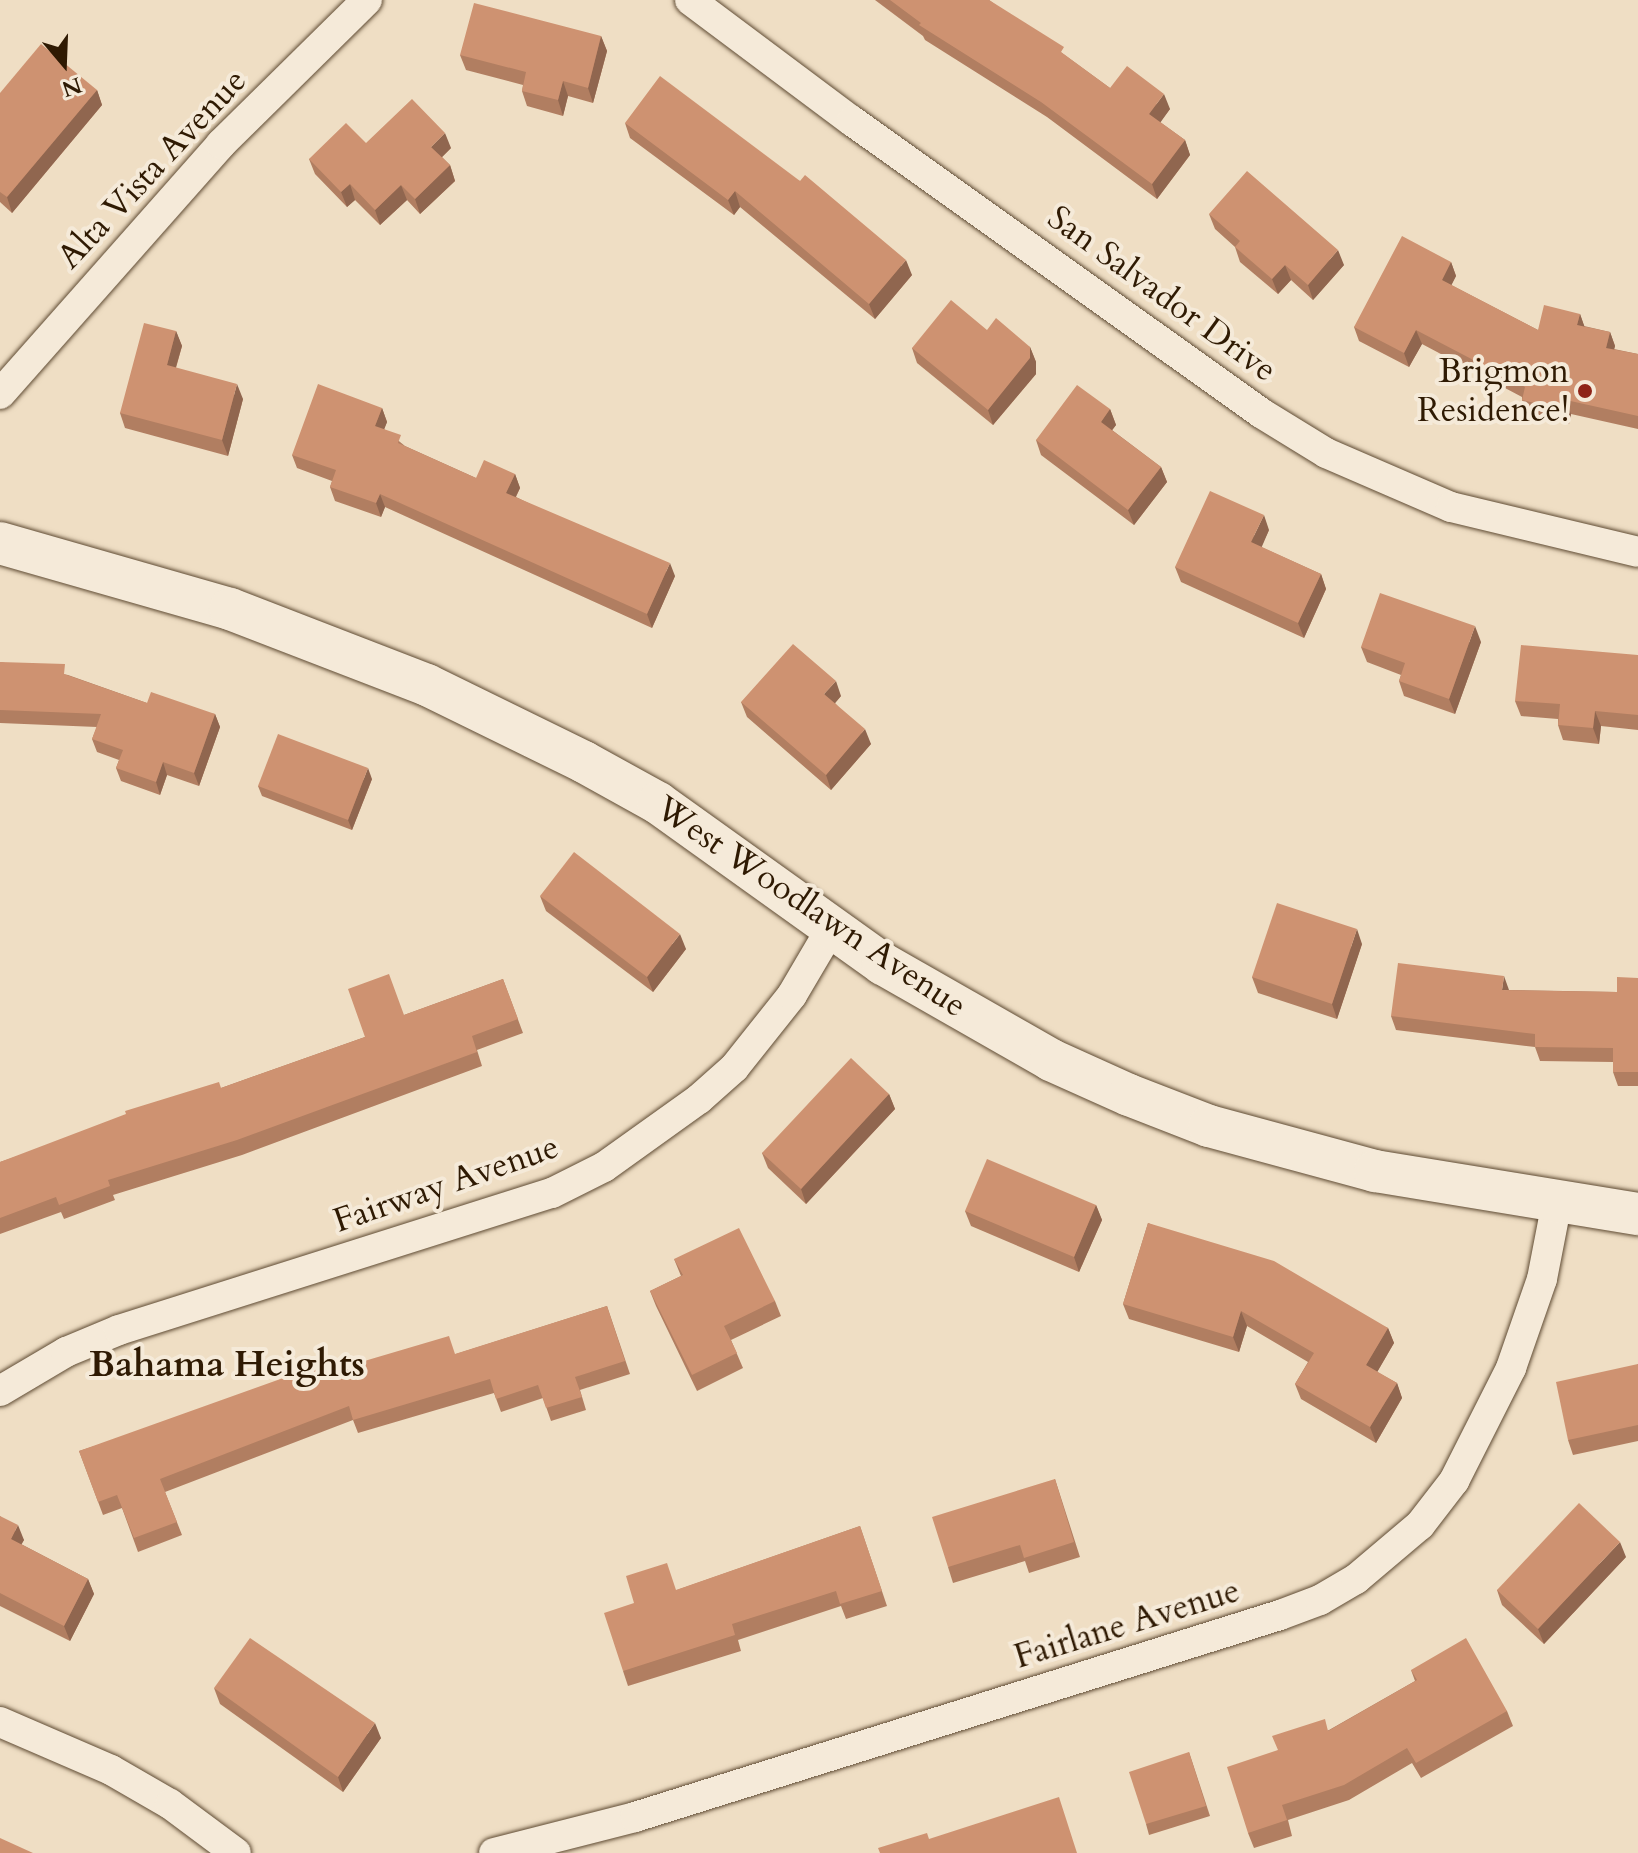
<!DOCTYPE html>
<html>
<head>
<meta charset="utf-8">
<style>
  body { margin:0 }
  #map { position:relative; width:1638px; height:1853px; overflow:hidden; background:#efdec4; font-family:Cardo,serif }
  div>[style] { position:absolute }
  .roads { filter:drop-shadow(0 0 2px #5f4b33) drop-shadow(0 0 2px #5f4b33) }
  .street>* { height:30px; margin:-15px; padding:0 15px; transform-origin:15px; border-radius:15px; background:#f5ead9 }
  .secondary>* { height:42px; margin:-21px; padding:0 21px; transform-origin:21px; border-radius:21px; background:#f5ead9 }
  .wall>* { inset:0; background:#b17e61 }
  .shaded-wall>* { inset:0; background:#90664f }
  .building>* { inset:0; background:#ce9271 }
  .dots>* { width:22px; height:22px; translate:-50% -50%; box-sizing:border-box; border:4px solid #f5ead9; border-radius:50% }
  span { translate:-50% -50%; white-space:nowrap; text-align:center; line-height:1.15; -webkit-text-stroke:8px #f5ead9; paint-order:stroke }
  .street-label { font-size:34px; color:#2f1a03 }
  .poi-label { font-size:34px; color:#2f1a03 }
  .right { translate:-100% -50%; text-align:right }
  .neighbourhood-label { font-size:36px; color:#2f1a03; font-weight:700 }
  .north { position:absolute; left:24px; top:24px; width:80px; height:80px; -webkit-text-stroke:6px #f5ead9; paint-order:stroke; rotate:161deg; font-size:22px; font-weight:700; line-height:32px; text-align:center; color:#2f1a03 }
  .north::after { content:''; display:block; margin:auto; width:28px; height:36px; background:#2f1a03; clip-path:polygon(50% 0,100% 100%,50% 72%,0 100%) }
</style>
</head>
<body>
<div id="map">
  <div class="roads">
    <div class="street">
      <div style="left:690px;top:0;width:202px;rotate:36.8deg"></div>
      <div style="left:852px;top:121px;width:503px;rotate:35.52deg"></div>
      <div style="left:1261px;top:413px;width:76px;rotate:31.6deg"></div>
      <div style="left:1326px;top:453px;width:136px;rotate:23.4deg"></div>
      <div style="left:1451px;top:507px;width:192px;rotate:13.5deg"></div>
      <div style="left:0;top:394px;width:334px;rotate:-48.5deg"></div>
      <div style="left:221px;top:144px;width:205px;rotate:-44.6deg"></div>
      <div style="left:0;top:1391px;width:77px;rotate:-30.6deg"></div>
      <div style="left:66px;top:1352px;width:57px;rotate:-22.5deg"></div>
      <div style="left:119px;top:1330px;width:454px;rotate:-17.6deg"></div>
      <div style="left:552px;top:1193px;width:58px;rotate:-26.6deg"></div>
      <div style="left:604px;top:1167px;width:117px;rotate:-35.6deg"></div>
      <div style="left:699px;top:1099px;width:47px;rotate:-41.5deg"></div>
      <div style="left:734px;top:1068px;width:93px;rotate:-51.5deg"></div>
      <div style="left:792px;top:995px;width:79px;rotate:-59.5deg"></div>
      <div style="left:0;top:1722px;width:121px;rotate:23.4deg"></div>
      <div style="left:111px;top:1770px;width:68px;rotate:30deg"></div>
      <div style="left:170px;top:1804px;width:82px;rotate:36.6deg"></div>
      <div style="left:494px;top:1853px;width:146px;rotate:-14.3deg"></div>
      <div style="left:635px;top:1817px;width:676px;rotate:-17.39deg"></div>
      <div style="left:1280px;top:1615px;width:43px;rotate:-20.6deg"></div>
      <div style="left:1320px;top:1600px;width:42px;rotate:-30.3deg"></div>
      <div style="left:1356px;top:1579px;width:84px;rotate:-40.2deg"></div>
      <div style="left:1420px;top:1525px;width:56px;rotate:-52.3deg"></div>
      <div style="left:1454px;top:1481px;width:127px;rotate:-63.2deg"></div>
      <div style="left:1511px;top:1368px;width:94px;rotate:-70.8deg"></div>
      <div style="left:1542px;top:1279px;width:78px;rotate:-79deg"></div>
    </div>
    <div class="secondary">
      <div style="left:0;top:543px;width:239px;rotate:16deg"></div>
      <div style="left:230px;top:609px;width:211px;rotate:21.1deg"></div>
      <div style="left:427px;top:685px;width:175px;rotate:26.1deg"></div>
      <div style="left:584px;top:762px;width:85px;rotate:29deg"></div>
      <div style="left:658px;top:803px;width:277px;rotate:35.6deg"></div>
      <div style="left:883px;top:964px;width:193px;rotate:29.7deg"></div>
      <div style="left:1051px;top:1060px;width:85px;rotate:24.2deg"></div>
      <div style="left:1129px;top:1095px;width:86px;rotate:21.2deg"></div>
      <div style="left:1209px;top:1126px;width:172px;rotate:15.2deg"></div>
      <div style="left:1375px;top:1171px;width:266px;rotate:9.3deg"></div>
    </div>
  </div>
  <div class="wall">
    <div style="clip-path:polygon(875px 0,989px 0,1110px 88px,1170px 109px,1160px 122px,1185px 140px,1190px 155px,1157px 199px,1047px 117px,925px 40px,923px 36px)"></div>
    <div style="clip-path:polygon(601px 36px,607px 51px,593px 103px,568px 96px,563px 116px,527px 106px,522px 91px,523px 85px,466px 70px,460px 55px)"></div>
    <div style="clip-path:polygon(97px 90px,102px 105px,12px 213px,0 202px,0 93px)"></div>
    <div style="clip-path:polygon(625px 123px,800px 181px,912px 275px,875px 319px,740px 207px,734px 215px,630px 138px)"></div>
    <div style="clip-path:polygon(366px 143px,451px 148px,442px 157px,450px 165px,455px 181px,420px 214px,407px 200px,380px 225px,355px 200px,347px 207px,315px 174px,309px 159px)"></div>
    <div style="clip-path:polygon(1209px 214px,1344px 265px,1313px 300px,1291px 280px,1278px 294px,1240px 262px,1235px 247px,1215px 229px)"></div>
    <div style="clip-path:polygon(1451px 262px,1456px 276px,1451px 285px,1538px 330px,1580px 314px,1584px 326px,1610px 332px,1615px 346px,1614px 349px,1638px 354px,1638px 429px,1571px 414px,1569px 424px,1527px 414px,1522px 400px,1522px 397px,1422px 344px,1409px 367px,1359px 341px,1354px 327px)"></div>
    <div style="clip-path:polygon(987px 330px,1030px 347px,1036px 362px,1036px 374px,993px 425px,917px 363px,912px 348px)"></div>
    <div style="clip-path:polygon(176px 331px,182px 346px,176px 368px,243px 399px,228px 456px,125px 428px,120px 413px)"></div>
    <div style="clip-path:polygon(382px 408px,387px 422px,384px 429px,405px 446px,476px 478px,515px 474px,520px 488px,516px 497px,675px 576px,652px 628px,385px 507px,381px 517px,335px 501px,330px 487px,332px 481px,297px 468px,292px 455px)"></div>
    <div style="clip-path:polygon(1110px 409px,1116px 425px,1112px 430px,1161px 467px,1167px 482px,1134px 525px,1041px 455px,1036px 440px)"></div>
    <div style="clip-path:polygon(1269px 530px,1261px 547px,1321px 574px,1326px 589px,1304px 638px,1181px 582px,1175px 567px)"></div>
    <div style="clip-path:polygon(1481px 642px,1455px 714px,1404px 696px,1399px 681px,1401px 675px,1367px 662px,1361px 647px)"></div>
    <div style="clip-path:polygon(1638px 655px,1638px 730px,1601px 726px,1599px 744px,1563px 740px,1558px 725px,1558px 719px,1521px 716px,1515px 701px)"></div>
    <div style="clip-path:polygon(0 662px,68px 675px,147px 703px,215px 714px,220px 727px,199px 786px,167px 775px,160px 795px,121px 781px,116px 768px,119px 760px,97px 752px,92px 739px,97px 727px,0 723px)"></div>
    <div style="clip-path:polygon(841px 696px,835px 703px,871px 744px,831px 790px,747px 717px,741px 702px)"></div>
    <div style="clip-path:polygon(372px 779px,352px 830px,262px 796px,258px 786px)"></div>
    <div style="clip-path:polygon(540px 896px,686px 949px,653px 992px,546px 911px)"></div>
    <div style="clip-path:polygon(1362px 944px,1337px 1019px,1258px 993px,1252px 977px)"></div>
    <div style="clip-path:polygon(1638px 978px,1638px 1086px,1618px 1086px,1613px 1072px,1613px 1062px,1540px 1061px,1535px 1047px,1396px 1030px,1391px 1016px,1509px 990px,1617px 992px)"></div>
    <div style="clip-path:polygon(503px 979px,523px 1033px,477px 1050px,482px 1066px,242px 1155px,113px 1195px,115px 1200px,64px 1219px,61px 1212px,0 1234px,0 1162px,221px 1088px,365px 1037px,404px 1015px)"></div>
    <div style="clip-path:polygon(889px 1094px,895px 1109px,806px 1204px,768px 1168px,762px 1153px)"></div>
    <div style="clip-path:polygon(1096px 1205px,1102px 1220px,1079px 1272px,971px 1226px,965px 1211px)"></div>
    <div style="clip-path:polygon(1148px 1223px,1388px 1328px,1394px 1343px,1377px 1372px,1397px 1383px,1402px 1398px,1376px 1443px,1301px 1399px,1295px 1384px,1308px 1362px,1247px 1326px,1239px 1352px,1129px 1319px,1123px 1304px)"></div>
    <div style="clip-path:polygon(674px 1259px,775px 1301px,781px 1316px,731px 1340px,743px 1368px,697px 1391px,656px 1306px,650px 1291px,681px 1276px)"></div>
    <div style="clip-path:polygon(607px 1306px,630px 1374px,580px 1390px,586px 1410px,551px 1421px,543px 1398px,501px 1412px,494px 1393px,358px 1433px,353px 1420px,165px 1492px,182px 1535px,138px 1552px,122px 1508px,103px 1515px,79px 1451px,317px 1375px,456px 1354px)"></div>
    <div style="clip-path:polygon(1638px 1364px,1638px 1441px,1573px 1455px,1568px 1440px)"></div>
    <div style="clip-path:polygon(1055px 1479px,1080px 1557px,1029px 1573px,1025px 1561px,953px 1583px,948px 1567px)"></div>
    <div style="clip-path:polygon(0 1516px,24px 1540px,21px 1544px,88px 1579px,94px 1594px,70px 1641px,0 1606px)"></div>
    <div style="clip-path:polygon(860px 1526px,887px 1606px,846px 1619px,841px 1606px,738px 1640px,741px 1651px,628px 1686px,623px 1671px,677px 1590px)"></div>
    <div style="clip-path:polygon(1626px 1557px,1544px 1644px,1502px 1605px,1497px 1590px)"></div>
    <div style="clip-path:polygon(1411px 1670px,1507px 1711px,1513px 1726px,1421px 1778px,1412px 1763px,1349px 1800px,1288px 1820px,1292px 1836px,1254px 1848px,1248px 1833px,1278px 1750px,1329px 1730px,1415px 1681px)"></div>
    <div style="clip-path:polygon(214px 1688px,381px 1738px,343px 1792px,220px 1704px)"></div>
    <div style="clip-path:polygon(1189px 1752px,1210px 1816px,1149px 1835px,1146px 1824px)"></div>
  </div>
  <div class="shaded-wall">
    <div style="clip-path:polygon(601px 36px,607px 51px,593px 103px,588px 88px)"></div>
    <div style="clip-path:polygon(563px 81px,568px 96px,563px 116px,558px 100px)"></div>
    <div style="clip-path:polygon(97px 90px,102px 105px,12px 213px,7px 197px)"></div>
    <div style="clip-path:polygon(1164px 94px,1170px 109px,1155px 130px,1149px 114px)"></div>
    <div style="clip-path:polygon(445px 133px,451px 148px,437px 162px,431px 147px)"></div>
    <div style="clip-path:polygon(1185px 140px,1190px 155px,1157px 199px,1152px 184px)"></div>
    <div style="clip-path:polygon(450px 165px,455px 181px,420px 214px,415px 199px)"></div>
    <div style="clip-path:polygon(350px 184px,355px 200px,347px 207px,341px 192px)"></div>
    <div style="clip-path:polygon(401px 185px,407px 200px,380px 225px,375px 210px)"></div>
    <div style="clip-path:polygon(735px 191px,740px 207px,734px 215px,728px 200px)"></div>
    <div style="clip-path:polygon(1338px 250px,1344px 265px,1313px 300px,1308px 285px)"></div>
    <div style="clip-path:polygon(906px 260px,912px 275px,875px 319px,869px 304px)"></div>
    <div style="clip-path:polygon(1451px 262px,1456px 276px,1447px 294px,1442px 280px)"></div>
    <div style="clip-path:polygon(1285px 265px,1291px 280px,1278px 294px,1272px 279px)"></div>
    <div style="clip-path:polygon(1580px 314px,1585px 328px,1577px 325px)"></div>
    <div style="clip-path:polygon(1416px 330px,1422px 344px,1409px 367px,1404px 353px)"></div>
    <div style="clip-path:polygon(176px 331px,182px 346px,172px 380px,167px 365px)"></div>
    <div style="clip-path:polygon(1610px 332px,1615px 346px,1611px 362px,1606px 348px)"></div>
    <div style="clip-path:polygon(1030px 347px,1036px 362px,1036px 374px,993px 425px,988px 410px)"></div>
    <div style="clip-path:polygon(237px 384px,243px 399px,228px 456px,222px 440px)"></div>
    <div style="clip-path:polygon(1566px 400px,1571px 414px,1569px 424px,1564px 410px)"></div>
    <div style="clip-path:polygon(382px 408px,387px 422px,380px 440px,375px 426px)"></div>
    <div style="clip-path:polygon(1110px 409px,1116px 425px,1107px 437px,1101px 422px)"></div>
    <div style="clip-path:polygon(1161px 467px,1167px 482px,1134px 525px,1128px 510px)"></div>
    <div style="clip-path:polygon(515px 474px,520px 488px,511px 506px,506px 493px)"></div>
    <div style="clip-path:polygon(380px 494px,385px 507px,381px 517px,376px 503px)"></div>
    <div style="clip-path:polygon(1264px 515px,1269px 530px,1257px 558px,1251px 542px)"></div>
    <div style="clip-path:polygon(670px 563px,675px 576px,652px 628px,647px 614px)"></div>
    <div style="clip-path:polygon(1321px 574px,1326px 589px,1304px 638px,1298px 623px)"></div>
    <div style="clip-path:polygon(1475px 626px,1481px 642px,1455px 714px,1449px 699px)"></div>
    <div style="clip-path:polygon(836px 681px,841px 696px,830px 709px,824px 694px)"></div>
    <div style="clip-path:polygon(1595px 711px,1601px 726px,1599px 744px,1593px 728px)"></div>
    <div style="clip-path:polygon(215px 714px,220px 727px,199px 786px,194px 773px)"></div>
    <div style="clip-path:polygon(865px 729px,871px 744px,831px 790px,826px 775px)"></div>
    <div style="clip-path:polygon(163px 762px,167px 775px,160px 795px,156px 782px)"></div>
    <div style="clip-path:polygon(368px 768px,372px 779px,352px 830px,348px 820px)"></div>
    <div style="clip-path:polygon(1357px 929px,1362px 944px,1337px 1019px,1332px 1004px)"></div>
    <div style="clip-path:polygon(680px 934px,686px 949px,653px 992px,647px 977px)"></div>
    <div style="clip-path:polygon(1504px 976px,1509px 990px,1502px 990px)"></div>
    <div style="clip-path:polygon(889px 1094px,895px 1109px,806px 1204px,801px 1189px)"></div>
    <div style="clip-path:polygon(1096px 1205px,1102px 1220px,1079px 1272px,1074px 1257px)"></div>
    <div style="clip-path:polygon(1241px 1311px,1247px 1326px,1239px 1352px,1233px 1337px)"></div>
    <div style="clip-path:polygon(1388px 1328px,1394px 1343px,1372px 1381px,1366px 1365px)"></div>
    <div style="clip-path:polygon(1397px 1383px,1402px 1398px,1376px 1443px,1370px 1427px)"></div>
    <div style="clip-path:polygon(18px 1525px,24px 1540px,16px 1554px,11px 1539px)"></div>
    <div style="clip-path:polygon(1620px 1542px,1626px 1557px,1544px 1644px,1538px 1629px)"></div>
    <div style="clip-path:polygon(88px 1579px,94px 1594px,70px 1641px,64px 1626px)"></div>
    <div style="clip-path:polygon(375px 1723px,381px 1738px,343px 1792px,338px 1777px)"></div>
  </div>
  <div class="building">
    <div style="clip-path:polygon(890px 0,989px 0,1064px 47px,1061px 52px,1110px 88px,1127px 66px,1164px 94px,1149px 114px,1185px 140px,1152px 184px,1041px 102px,919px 25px,921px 23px)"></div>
    <div style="clip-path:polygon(474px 3px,601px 36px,588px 88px,563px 81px,558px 100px,522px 91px,526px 72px,460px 55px)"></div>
    <div style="clip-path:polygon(41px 44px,97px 90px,7px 197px,0 192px,0 93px)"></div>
    <div style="clip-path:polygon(660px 76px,800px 181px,805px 175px,906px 260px,869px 304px,735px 191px,728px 200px,625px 123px)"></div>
    <div style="clip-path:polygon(412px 99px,445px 133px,431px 147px,450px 165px,415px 199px,401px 185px,375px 210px,350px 184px,341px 192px,309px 159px,346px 123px,366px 143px)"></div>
    <div style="clip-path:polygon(1247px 171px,1338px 250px,1308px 285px,1285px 265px,1272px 279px,1235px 247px,1240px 241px,1209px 214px)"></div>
    <div style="clip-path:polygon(1402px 236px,1451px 262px,1442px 280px,1538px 330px,1544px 305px,1580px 314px,1577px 325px,1610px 332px,1606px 348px,1638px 354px,1638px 416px,1566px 400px,1564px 410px,1522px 400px,1525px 387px,1416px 330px,1404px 353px,1354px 327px)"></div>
    <div style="clip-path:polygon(951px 300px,987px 330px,996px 318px,1030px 347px,1030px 358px,988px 410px,912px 348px)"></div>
    <div style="clip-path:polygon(144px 323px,176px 331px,167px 365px,237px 384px,222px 440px,120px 413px)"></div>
    <div style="clip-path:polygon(318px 384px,382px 408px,375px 426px,401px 435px,398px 443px,476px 478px,484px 460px,515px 474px,506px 493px,670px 563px,647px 614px,380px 494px,376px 503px,330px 487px,336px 470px,292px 455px)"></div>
    <div style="clip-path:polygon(1077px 385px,1110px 409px,1101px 422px,1161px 467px,1128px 510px,1036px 440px)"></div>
    <div style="clip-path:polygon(1210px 491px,1264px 515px,1251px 542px,1321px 574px,1298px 623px,1175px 567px)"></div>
    <div style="clip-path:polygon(1380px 593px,1475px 626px,1449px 699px,1399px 681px,1405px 663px,1361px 647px)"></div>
    <div style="clip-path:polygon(793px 644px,836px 681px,824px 694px,865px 729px,826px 775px,741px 702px)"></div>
    <div style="clip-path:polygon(1521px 645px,1638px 655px,1638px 715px,1595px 711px,1593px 728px,1558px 725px,1560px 704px,1515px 701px)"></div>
    <div style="clip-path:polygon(0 662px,65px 664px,64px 674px,147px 703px,151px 692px,215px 714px,194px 773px,163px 762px,156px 782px,116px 768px,123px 750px,92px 739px,101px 714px,0 710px)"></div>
    <div style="clip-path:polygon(278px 734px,368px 768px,348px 820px,258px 786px)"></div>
    <div style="clip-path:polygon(574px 852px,680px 934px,647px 977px,540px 896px)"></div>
    <div style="clip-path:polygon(1277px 903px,1357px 929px,1332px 1004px,1252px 977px)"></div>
    <div style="clip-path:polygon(1398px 963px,1504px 976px,1502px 990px,1617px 992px,1617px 977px,1638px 978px,1638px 1072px,1613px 1072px,1613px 1048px,1535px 1047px,1535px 1034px,1391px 1016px)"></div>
    <div style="clip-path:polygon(389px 974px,404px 1015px,503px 979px,518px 1019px,472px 1036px,477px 1052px,237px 1140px,108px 1180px,110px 1186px,59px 1205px,56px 1197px,0 1218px,0 1162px,126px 1114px,125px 1111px,219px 1082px,221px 1088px,365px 1037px,348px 989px)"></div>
    <div style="clip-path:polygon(851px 1058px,889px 1094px,801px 1189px,762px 1153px)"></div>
    <div style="clip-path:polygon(987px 1159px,1096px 1205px,1074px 1257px,965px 1211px)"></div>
    <div style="clip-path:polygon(1148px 1223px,1274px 1261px,1388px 1328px,1366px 1365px,1397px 1383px,1370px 1427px,1295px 1384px,1314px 1353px,1241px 1311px,1233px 1337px,1123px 1304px)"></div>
    <div style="clip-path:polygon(739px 1228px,775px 1301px,724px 1326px,737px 1353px,692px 1375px,650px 1291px,683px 1275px,674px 1259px)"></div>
    <div style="clip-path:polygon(607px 1306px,625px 1361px,575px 1377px,582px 1397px,546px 1408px,538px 1385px,496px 1399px,490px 1379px,353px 1420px,349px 1406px,160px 1479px,177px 1522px,134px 1538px,117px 1495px,98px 1502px,79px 1451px,314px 1367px,317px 1375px,449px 1336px,455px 1354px)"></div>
    <div style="clip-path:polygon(1638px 1364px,1638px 1425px,1568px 1440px,1556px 1382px)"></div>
    <div style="clip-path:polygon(1055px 1479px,1074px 1542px,1024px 1558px,1020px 1545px,948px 1567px,932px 1517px)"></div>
    <div style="clip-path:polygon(1579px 1503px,1620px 1542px,1538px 1629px,1497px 1590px)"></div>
    <div style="clip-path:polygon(0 1516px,18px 1525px,11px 1539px,88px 1579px,64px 1626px,0 1593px)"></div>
    <div style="clip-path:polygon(860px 1526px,882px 1591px,840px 1604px,836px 1591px,732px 1624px,735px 1635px,623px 1671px,604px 1613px,634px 1603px,626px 1576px,667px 1563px,676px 1590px)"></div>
    <div style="clip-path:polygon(250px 1638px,375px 1723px,338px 1777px,214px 1688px)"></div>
    <div style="clip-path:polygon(1466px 1638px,1507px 1711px,1416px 1763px,1407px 1748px,1344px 1785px,1282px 1805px,1287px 1820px,1248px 1833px,1227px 1767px,1278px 1750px,1272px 1736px,1325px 1719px,1328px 1731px,1417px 1680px,1411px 1670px)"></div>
    <div style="clip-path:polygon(1189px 1752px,1206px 1806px,1146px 1824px,1129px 1772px)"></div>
    <div style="clip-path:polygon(1059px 1797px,1077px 1853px,880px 1853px,878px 1848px,927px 1833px,929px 1839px)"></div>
    <div style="clip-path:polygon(0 1838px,33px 1853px,0 1853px)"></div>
  </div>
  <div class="dots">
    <div style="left:1585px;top:391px;background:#8f2418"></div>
  </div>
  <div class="street-label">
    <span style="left:152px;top:169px;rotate:-47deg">Alta Vista Avenue</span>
    <span style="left:1162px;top:294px;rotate:36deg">San Salvador Drive</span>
    <span style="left:811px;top:907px;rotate:34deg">West Woodlawn Avenue</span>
    <span style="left:446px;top:1184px;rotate:-19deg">Fairway Avenue</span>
    <span style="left:1127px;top:1624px;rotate:-17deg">Fairlane Avenue</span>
  </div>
  <div class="poi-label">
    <span class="right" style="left:1569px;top:391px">Brigmon<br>Residence!</span>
  </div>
  <div class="neighbourhood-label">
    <span style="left:227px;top:1365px">Bahama Heights</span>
  </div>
  <div class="north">N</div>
</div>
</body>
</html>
